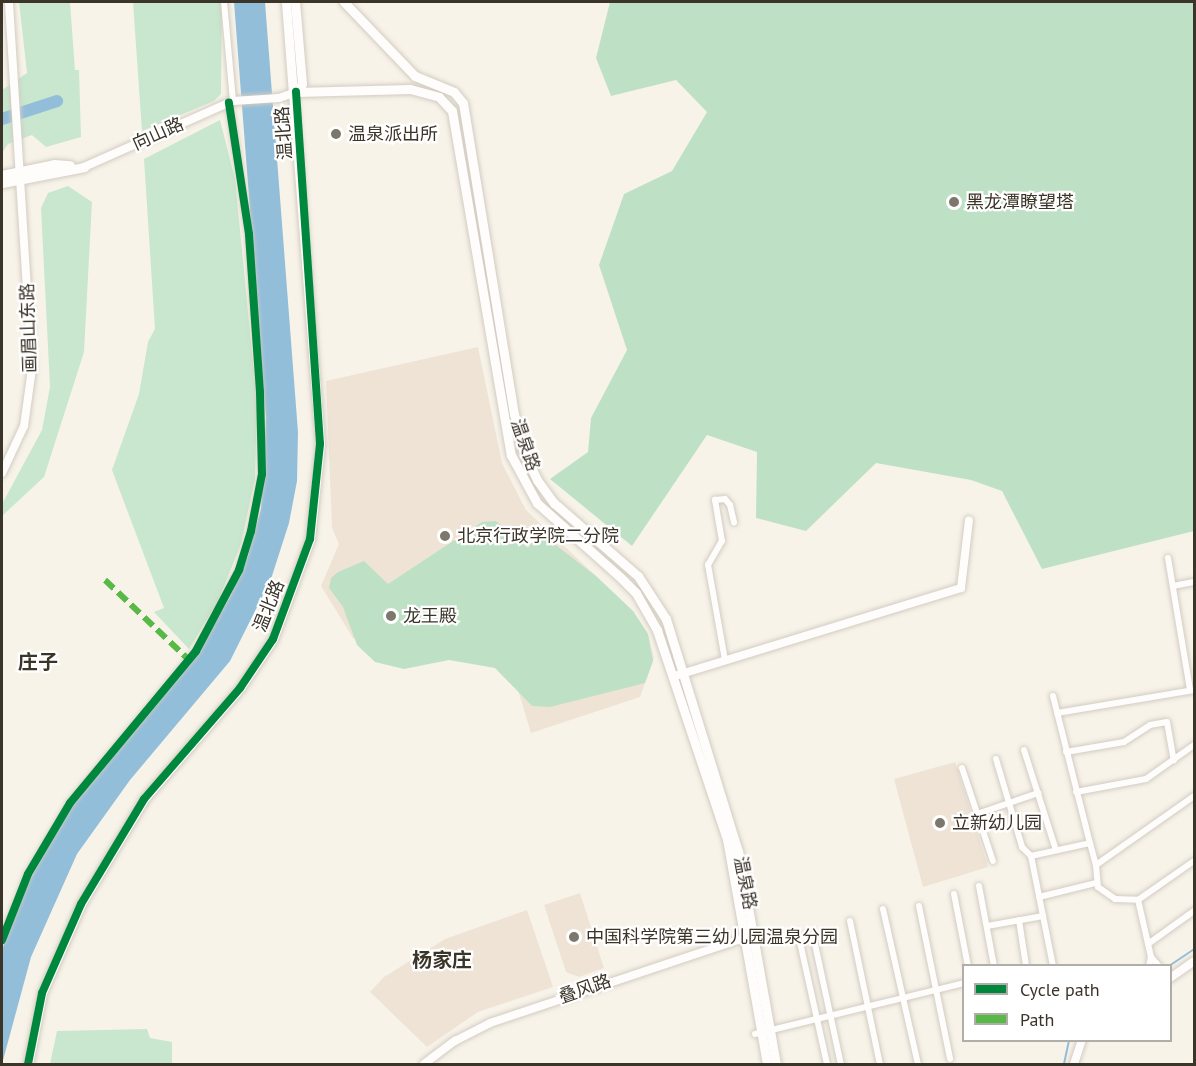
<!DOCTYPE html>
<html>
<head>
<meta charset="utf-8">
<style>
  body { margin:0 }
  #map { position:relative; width:1196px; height:1066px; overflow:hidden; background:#f8f3e9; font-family:"PT Sans","Noto Sans SC",sans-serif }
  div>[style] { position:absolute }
  .education>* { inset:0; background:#efe3d5 }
  .green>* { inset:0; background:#c8e7ce }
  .forest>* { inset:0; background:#bee1c5 }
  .water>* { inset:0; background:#92beda }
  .stream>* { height:2px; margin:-1px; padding:0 1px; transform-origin:1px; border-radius:1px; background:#92beda }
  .river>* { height:12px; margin:-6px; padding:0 6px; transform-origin:6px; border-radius:6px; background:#92beda }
  .roads { filter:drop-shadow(0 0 2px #d2ccc2) drop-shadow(0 0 2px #d2ccc2) }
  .minor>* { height:6px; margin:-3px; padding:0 3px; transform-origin:3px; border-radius:3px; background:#fefdfc }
  .tertiary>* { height:8px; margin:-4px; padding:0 4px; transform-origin:4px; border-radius:4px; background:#fefdfc }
  .secondary>* { height:9px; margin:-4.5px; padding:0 4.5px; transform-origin:4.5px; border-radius:4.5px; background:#fefdfc }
  .quiet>* { height:6px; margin-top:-3px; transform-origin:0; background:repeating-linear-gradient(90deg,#58b947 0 12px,transparent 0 18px) }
  .cycleway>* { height:8px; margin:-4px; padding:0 4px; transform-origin:4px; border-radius:4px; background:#00873e }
  .dots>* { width:16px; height:16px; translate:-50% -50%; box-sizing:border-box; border:3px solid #fff; border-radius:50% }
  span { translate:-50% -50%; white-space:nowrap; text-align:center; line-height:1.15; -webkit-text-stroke:4.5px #fff; paint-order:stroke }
  .street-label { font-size:18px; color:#3b3529 }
  .poi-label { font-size:18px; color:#3b3529 }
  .left { translate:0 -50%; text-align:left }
  .neighbourhood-label { font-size:20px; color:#3b3529; font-weight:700 }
  .frame { position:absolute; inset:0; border:3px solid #3b3529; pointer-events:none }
  .legend { position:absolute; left:962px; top:964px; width:210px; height:78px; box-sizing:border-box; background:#fff; border:2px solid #b1aea9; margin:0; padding:8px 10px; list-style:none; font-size:18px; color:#3b3529 }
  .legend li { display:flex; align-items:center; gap:12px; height:30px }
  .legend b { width:30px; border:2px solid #b1aea9 }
</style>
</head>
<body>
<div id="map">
  <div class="education">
    <div style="clip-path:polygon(478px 347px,502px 463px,526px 510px,633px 611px,648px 634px,654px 658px,640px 697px,531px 733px,512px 670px,463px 655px,382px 653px,353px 638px,321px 586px,339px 544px,332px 528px,326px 381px)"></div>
    <div style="clip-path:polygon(955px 762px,988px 867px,923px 887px,894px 779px)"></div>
    <div style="clip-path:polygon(580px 893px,604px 968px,579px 977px,566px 972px,544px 905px)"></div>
    <div style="clip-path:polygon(527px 910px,553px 987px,478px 1012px,427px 1047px,370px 992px,384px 977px,445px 939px)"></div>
  </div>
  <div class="green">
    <div style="clip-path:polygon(19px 2px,70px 2px,75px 70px,79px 70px,81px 137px,46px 147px,32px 135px,8px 144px,2px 153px,2px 90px,27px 73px)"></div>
    <div style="clip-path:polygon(133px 2px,222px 2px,221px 94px,214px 101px,142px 131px)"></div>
    <div style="clip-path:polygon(220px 120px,235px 179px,257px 404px,255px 479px,241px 544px,218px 601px,189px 649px,154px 612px,164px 608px,112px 470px,139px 394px,148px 342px,155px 329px,144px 159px)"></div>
    <div style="clip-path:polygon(68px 186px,92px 202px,84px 352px,44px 477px,2px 516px,2px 504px,42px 430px,50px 387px,41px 208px,48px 193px)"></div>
    <div style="clip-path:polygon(147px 1029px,150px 1038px,172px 1042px,172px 1064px,50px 1064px,57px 1031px)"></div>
  </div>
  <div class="forest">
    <div style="clip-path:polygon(610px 2px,1194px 2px,1194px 531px,1042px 569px,1002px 491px,971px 480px,876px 463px,806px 531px,756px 518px,757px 452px,707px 435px,632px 546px,550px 479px,588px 452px,591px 418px,627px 350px,599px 265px,624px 194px,672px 171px,707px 112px,676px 80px,611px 96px,596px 58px)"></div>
    <div style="clip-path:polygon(496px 521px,528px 548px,539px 532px,596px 576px,633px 611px,648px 634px,653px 661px,645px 683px,550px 707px,532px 706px,495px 668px,449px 660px,404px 669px,375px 662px,357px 645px,343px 607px,329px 588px,331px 578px,338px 572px,364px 561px,388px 584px,482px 522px)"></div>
  </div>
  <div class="water">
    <div style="clip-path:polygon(234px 2px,265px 2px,298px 432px,297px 481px,289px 523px,271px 579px,230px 661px,130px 780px,77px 854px,31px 957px,2px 1064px,2px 950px,22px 894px,69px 810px,195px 658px,231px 595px,248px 556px,261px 509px,266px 418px)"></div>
  </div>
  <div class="stream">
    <div style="left:1169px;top:966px;width:30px;rotate:-34deg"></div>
    <div style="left:1064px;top:1064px;width:25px;rotate:-78deg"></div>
  </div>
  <div class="river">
    <div style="left:2px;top:119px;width:58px;rotate:-18.1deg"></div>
  </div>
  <div class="roads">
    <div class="minor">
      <div style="left:224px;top:2px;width:99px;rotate:84.8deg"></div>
      <div style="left:1168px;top:558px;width:134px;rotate:80.5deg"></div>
      <div style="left:1173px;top:586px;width:21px;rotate:-11deg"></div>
      <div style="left:725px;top:660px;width:97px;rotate:-100.1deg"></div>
      <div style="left:708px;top:565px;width:28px;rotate:-60deg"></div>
      <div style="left:722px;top:541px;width:42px;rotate:-99.7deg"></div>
      <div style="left:715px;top:500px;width:10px;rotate:-6deg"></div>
      <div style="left:725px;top:499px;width:8px;rotate:50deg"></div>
      <div style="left:730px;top:505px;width:18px;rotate:77deg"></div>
      <div style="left:1053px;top:696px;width:152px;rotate:75.9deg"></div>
      <div style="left:1057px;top:713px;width:139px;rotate:-9.5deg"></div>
      <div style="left:1024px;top:750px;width:105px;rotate:72.3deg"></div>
      <div style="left:1066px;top:752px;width:59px;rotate:-9.8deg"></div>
      <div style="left:1124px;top:742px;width:31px;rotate:-33deg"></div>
      <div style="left:1150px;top:725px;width:17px;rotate:-10deg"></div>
      <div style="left:1167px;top:722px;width:39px;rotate:80deg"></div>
      <div style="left:996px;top:759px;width:92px;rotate:73.5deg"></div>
      <div style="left:1022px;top:847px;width:13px;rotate:45deg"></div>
      <div style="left:962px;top:768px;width:98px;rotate:71.6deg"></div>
      <div style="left:1076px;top:792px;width:71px;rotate:-10.5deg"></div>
      <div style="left:1146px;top:779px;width:59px;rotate:-35.3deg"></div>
      <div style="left:977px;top:814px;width:65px;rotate:-19deg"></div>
      <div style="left:1096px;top:865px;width:22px;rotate:85deg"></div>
      <div style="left:1098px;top:887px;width:21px;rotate:35deg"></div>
      <div style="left:1115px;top:899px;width:23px;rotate:2deg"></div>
      <div style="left:979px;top:886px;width:81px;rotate:79.4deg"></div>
      <div style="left:954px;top:894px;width:73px;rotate:79deg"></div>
      <div style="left:1039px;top:897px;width:59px;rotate:-13.8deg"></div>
      <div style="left:919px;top:906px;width:156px;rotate:78.5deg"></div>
      <div style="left:883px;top:909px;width:159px;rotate:77.3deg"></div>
      <div style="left:1019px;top:920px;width:47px;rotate:81.3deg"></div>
      <div style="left:850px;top:921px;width:146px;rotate:78.2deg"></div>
      <div style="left:987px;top:926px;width:57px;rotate:-10.1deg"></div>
      <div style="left:2px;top:940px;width:71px;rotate:-68.5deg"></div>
      <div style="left:28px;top:874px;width:82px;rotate:-59.4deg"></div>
      <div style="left:70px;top:803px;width:197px;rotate:-50.3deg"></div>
      <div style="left:196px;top:651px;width:92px;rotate:-62deg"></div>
      <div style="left:239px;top:570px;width:41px;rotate:-72.9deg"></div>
      <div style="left:251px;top:531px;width:58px;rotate:-79.1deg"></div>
      <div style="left:262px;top:474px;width:82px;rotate:-91.4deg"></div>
      <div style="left:260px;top:392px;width:158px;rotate:-94deg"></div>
      <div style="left:249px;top:234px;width:133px;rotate:-98.7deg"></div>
      <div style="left:1148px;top:944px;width:57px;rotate:-35.7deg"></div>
      <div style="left:1053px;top:966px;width:112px;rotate:-101.3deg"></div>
      <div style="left:1031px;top:856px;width:60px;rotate:-12.4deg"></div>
      <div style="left:1090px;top:843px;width:23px;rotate:75deg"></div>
      <div style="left:1096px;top:865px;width:120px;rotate:-35.1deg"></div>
      <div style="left:1149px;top:966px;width:9px;rotate:-77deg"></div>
      <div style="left:1159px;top:966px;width:12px;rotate:-132deg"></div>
      <div style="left:1151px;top:957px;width:58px;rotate:-102.8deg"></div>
      <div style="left:1138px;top:900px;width:68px;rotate:-34.9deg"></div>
      <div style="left:755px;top:1034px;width:215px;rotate:-13.7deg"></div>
      <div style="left:827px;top:1064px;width:129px;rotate:-102.5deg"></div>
      <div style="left:799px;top:938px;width:14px;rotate:-12deg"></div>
      <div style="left:813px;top:935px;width:132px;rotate:77.8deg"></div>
    </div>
    <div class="tertiary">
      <div style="left:84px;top:167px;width:163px;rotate:-23.9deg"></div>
      <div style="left:233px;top:101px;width:46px;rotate:-3.7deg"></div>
      <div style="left:279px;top:98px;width:18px;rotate:-19deg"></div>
      <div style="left:2px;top:473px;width:52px;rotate:-64.9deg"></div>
      <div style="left:24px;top:426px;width:58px;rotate:-82deg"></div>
      <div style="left:32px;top:369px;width:368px;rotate:-93.6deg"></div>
      <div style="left:675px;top:676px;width:299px;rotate:-17.1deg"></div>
      <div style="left:961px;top:588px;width:68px;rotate:-83.3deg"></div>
      <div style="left:1170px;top:978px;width:29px;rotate:-35deg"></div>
      <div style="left:424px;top:1064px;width:39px;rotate:-37deg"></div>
      <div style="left:455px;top:1041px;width:39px;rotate:-27deg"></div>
      <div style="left:490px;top:1023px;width:274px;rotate:-18.5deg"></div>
      <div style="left:1074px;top:1064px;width:25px;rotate:-72deg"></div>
    </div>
    <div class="secondary">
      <div style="left:295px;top:2px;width:82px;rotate:85.1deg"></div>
      <div style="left:302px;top:84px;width:10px;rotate:127deg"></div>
      <div style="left:344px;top:2px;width:103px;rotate:46.2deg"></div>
      <div style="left:415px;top:76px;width:42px;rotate:22.3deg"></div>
      <div style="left:454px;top:92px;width:14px;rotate:51deg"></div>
      <div style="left:463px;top:103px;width:315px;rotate:80.7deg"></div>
      <div style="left:514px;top:414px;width:40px;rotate:75.6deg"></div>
      <div style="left:524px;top:453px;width:30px;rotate:64deg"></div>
      <div style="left:537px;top:480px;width:29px;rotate:54deg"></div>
      <div style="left:554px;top:503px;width:111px;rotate:41deg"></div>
      <div style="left:638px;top:576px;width:51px;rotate:56.9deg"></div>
      <div style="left:666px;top:619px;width:243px;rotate:72.8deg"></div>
      <div style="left:738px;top:851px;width:216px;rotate:79.9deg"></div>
      <div style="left:296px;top:92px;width:114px;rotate:-1.5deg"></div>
      <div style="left:410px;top:89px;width:30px;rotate:15deg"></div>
      <div style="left:439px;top:97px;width:19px;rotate:47deg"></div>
      <div style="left:452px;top:111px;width:349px;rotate:80.3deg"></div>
      <div style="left:511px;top:455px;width:55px;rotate:61.6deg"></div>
      <div style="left:537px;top:503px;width:111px;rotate:41.7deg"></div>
      <div style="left:620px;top:577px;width:23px;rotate:45deg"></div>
      <div style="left:636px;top:593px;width:43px;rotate:60.4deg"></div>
      <div style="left:657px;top:630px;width:220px;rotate:71.5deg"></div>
      <div style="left:727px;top:839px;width:229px;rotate:79.9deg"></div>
      <div style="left:2px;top:175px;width:53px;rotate:-11.9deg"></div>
      <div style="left:54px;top:164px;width:16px;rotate:4deg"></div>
      <div style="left:2px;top:183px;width:84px;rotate:-11deg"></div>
      <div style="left:28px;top:1064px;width:72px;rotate:-78.8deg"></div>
      <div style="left:42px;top:993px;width:97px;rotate:-66.3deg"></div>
      <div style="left:81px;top:904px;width:122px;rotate:-59deg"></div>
      <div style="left:144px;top:799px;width:147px;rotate:-49.1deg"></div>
      <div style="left:240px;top:688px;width:59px;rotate:-56deg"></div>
      <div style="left:273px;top:639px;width:107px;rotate:-69.7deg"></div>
      <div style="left:310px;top:539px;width:96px;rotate:-84deg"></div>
      <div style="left:320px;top:444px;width:443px;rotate:-94.4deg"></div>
    </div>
  </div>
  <div class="quiet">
    <div style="left:105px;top:580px;width:116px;rotate:43.6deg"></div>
  </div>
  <div class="cycleway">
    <div style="left:2px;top:940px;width:71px;rotate:-68.5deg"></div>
    <div style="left:28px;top:874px;width:82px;rotate:-59.4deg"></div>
    <div style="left:70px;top:803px;width:197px;rotate:-50.3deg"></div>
    <div style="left:196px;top:651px;width:92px;rotate:-62deg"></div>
    <div style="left:239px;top:570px;width:41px;rotate:-72.9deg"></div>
    <div style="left:251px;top:531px;width:58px;rotate:-79.1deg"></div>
    <div style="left:262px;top:474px;width:82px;rotate:-91.4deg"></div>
    <div style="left:260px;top:392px;width:158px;rotate:-94deg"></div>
    <div style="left:249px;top:234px;width:133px;rotate:-98.7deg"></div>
    <div style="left:28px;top:1064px;width:72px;rotate:-78.8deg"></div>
    <div style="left:42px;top:993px;width:97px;rotate:-66.3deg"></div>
    <div style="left:81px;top:904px;width:122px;rotate:-59deg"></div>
    <div style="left:144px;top:799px;width:147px;rotate:-49.1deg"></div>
    <div style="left:240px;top:688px;width:59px;rotate:-56deg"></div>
    <div style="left:273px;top:639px;width:107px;rotate:-69.7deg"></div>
    <div style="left:310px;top:539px;width:96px;rotate:-84deg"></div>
    <div style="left:320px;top:444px;width:353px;rotate:-93.9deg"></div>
  </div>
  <div class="dots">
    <div style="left:336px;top:134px;background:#7d786c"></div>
    <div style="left:954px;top:202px;background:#7d786c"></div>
    <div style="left:445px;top:536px;background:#7d786c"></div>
    <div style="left:391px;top:616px;background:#7d786c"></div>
    <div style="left:940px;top:823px;background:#7d786c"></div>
    <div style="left:574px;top:937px;background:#7d786c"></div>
  </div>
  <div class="street-label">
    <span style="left:284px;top:133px;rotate:-94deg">温北路</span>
    <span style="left:158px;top:134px;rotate:-24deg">向山路</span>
    <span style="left:29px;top:328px;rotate:-92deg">画眉山东路</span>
    <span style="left:525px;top:445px;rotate:71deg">温泉路</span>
    <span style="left:269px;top:606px;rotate:-68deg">温北路</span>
    <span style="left:745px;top:883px;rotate:79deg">温泉路</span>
    <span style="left:585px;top:989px;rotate:-19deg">叠风路</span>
  </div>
  <div class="poi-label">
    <span class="left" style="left:348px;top:134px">温泉派出所</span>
    <span class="left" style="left:966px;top:202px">黑龙潭瞭望塔</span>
    <span class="left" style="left:457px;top:536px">北京行政学院二分院</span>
    <span class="left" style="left:403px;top:616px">龙王殿</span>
    <span class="left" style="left:952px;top:823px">立新幼儿园</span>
    <span class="left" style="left:586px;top:937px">中国科学院第三幼儿园温泉分园</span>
  </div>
  <div class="neighbourhood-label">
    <span style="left:38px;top:662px">庄子</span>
    <span style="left:442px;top:960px">杨家庄</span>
  </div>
  <div class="frame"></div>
  <ul class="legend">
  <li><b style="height:8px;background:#00873e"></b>Cycle path</li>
  <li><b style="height:8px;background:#58b947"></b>Path</li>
  </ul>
</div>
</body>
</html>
